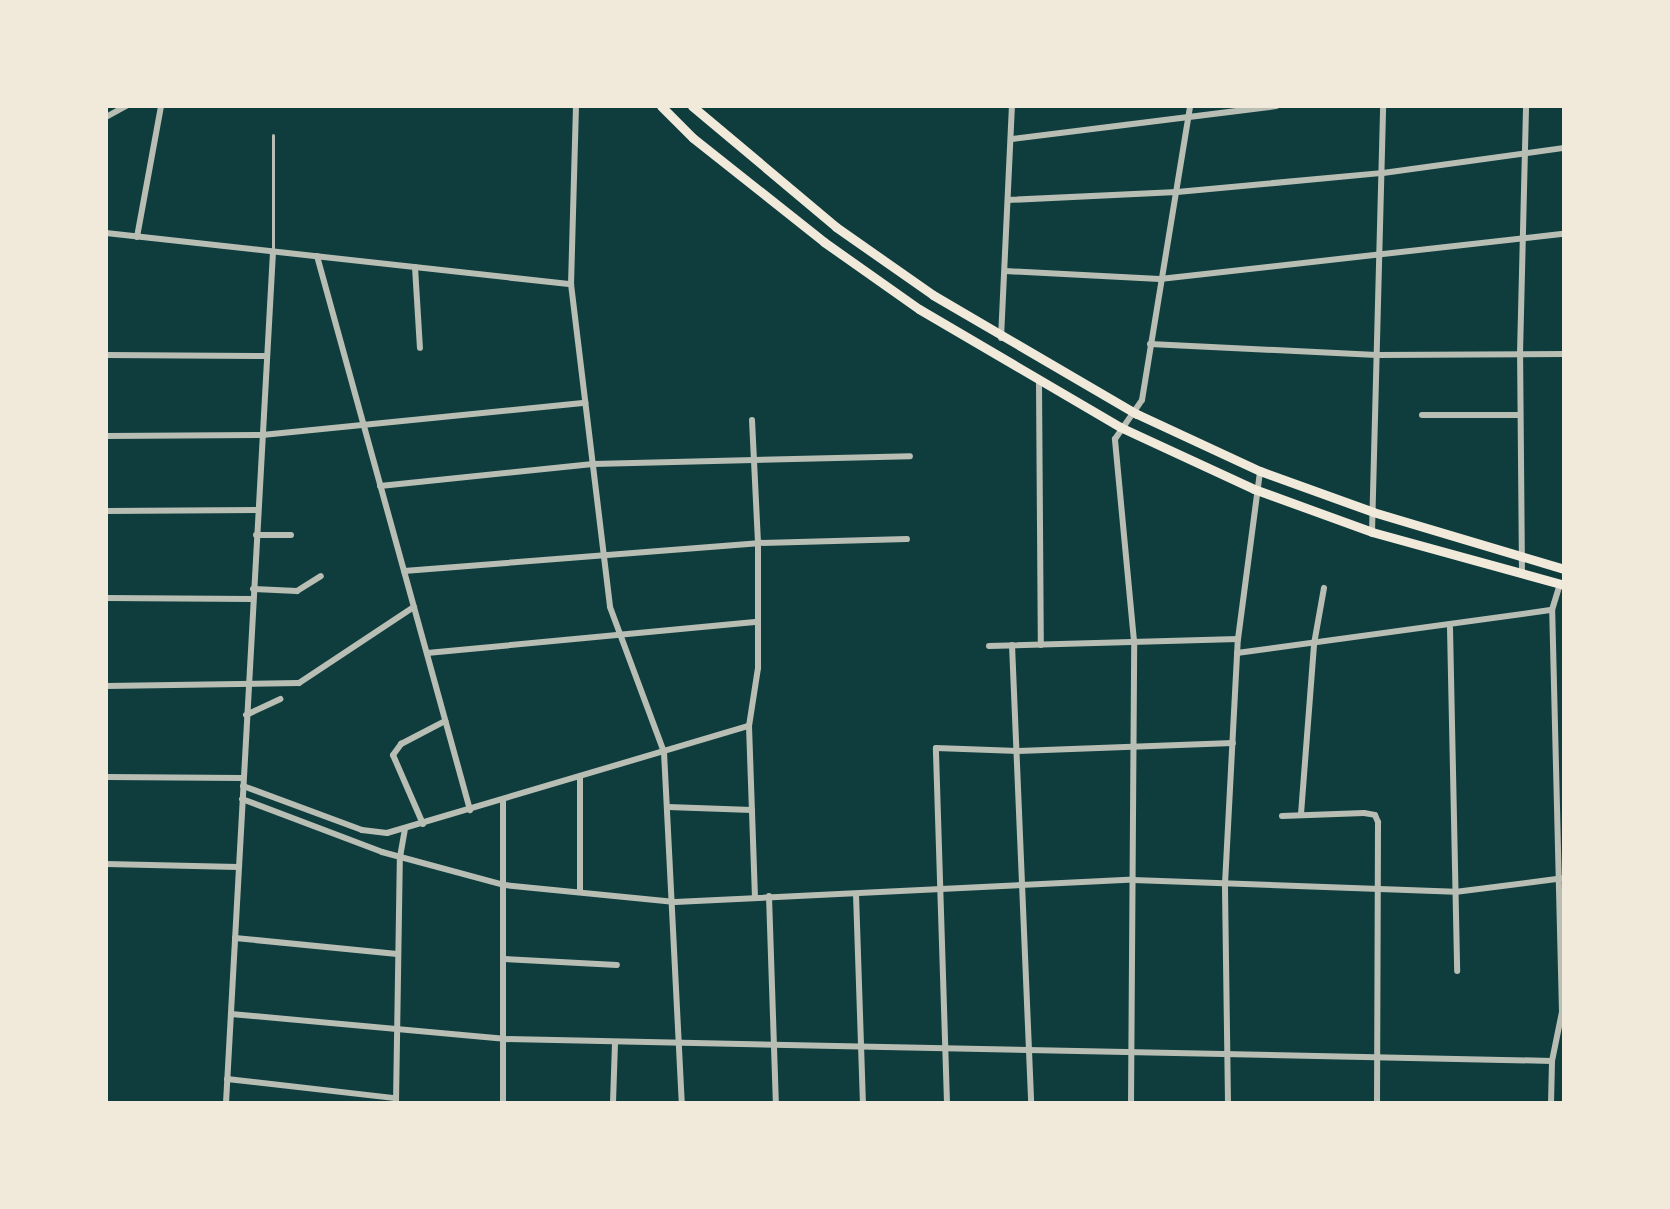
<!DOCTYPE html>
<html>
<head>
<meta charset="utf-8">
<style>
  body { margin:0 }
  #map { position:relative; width:1670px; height:1209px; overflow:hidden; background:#0f3d3e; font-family:"Golos Text",sans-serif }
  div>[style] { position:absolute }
  .service>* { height:3px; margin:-1.5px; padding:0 1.5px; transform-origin:1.5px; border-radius:1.5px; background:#b8beb3 }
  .minor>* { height:6px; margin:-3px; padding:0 3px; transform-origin:3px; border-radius:3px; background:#b8beb3 }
  .secondary>* { height:9px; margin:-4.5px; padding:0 4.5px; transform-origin:4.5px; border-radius:4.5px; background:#f1e9da }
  span { translate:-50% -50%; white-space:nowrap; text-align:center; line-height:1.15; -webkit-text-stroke:6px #f1e9da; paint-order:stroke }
  .frame { position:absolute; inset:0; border:108px solid #f1e9da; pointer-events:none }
</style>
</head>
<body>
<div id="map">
  <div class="service">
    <div style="left:273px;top:251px;width:116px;rotate:-90deg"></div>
  </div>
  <div class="minor">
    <div style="left:576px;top:106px;width:178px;rotate:91.6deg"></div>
    <div style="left:571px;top:284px;width:325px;rotate:83.1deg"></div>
    <div style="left:610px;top:607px;width:155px;rotate:69.6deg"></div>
    <div style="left:664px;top:752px;width:351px;rotate:87.1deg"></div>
    <div style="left:106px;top:117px;width:23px;rotate:-29deg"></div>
    <div style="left:1012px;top:139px;width:266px;rotate:-7.1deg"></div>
    <div style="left:1008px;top:200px;width:169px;rotate:-2.7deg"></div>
    <div style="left:1177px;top:192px;width:207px;rotate:-5.3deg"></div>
    <div style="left:1383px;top:173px;width:183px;rotate:-7.9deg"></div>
    <div style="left:106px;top:233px;width:468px;rotate:6.3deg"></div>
    <div style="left:137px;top:237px;width:133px;rotate:-79.6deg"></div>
    <div style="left:317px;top:256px;width:575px;rotate:74.56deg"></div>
    <div style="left:415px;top:267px;width:81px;rotate:86.5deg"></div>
    <div style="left:1005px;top:271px;width:155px;rotate:3deg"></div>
    <div style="left:1160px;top:279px;width:406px;rotate:-6.4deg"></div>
    <div style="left:1001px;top:338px;width:232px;rotate:-87.3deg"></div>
    <div style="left:1150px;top:344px;width:227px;rotate:2.8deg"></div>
    <div style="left:1377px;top:355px;width:187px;rotate:-0.3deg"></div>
    <div style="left:106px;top:355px;width:159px;rotate:0.4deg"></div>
    <div style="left:1039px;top:383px;width:262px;rotate:89.6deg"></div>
    <div style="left:1422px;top:415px;width:97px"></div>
    <div style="left:752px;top:420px;width:123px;rotate:87.2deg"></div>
    <div style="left:758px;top:543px;width:125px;rotate:90deg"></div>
    <div style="left:758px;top:668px;width:59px;rotate:98.8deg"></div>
    <div style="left:749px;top:726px;width:171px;rotate:88deg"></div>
    <div style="left:106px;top:436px;width:156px;rotate:-0.4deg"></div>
    <div style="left:262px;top:435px;width:325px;rotate:-5.7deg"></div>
    <div style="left:380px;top:486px;width:214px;rotate:-5.9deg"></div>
    <div style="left:593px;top:464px;width:317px;rotate:-1.4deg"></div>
    <div style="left:106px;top:511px;width:152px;rotate:-0.4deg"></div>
    <div style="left:1372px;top:532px;width:426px;rotate:-88.5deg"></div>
    <div style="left:256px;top:535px;width:35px"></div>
    <div style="left:404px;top:571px;width:355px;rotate:-4.5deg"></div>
    <div style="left:758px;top:543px;width:149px;rotate:-1.5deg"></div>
    <div style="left:1522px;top:574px;width:220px;rotate:-90.5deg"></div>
    <div style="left:1520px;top:354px;width:248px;rotate:-88.6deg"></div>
    <div style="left:253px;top:589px;width:44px;rotate:2.6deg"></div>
    <div style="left:297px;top:591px;width:28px;rotate:-32deg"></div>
    <div style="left:106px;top:598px;width:147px;rotate:0.4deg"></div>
    <div style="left:1450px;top:628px;width:343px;rotate:88.8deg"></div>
    <div style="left:1012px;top:645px;width:458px;rotate:87.6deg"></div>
    <div style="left:989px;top:646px;width:249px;rotate:-1.6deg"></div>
    <div style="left:427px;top:653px;width:332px;rotate:-5.4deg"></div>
    <div style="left:1237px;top:653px;width:318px;rotate:-7.8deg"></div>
    <div style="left:106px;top:686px;width:193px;rotate:-0.9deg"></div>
    <div style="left:299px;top:683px;width:138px;rotate:-33.5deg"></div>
    <div style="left:246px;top:715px;width:38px;rotate:-25deg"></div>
    <div style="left:106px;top:777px;width:137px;rotate:0.4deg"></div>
    <div style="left:580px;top:777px;width:115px;rotate:90deg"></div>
    <div style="left:243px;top:786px;width:127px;rotate:20.3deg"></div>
    <div style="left:362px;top:830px;width:25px;rotate:7deg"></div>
    <div style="left:387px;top:833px;width:377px;rotate:-16.5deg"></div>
    <div style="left:242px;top:799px;width:150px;rotate:20.7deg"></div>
    <div style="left:382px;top:852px;width:126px;rotate:15.1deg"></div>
    <div style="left:504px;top:885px;width:172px;rotate:5.7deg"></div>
    <div style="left:675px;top:902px;width:459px;rotate:-2.8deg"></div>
    <div style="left:1133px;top:880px;width:322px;rotate:2.1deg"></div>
    <div style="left:1455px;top:892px;width:110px;rotate:-7.3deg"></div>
    <div style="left:503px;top:800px;width:303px;rotate:90deg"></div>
    <div style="left:668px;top:807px;width:84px;rotate:2deg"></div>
    <div style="left:1301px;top:814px;width:170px;rotate:-85.6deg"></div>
    <div style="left:1314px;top:644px;width:57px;rotate:-79.9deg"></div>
    <div style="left:1282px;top:816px;width:82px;rotate:-2.1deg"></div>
    <div style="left:1364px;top:813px;width:11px;rotate:10deg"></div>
    <div style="left:1375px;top:815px;width:8px;rotate:67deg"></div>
    <div style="left:1378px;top:822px;width:281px;rotate:90.2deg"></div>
    <div style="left:423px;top:824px;width:75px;rotate:-113.5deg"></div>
    <div style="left:393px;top:755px;width:14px;rotate:-54deg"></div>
    <div style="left:401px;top:744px;width:50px;rotate:-27.6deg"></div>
    <div style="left:106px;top:864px;width:132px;rotate:1.3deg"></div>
    <div style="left:856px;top:894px;width:209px;rotate:88.1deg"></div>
    <div style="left:769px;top:896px;width:207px;rotate:88.1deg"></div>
    <div style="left:235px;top:938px;width:163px;rotate:5.6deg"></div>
    <div style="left:504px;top:959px;width:113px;rotate:3deg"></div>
    <div style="left:231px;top:1014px;width:274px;rotate:5.2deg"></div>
    <div style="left:504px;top:1039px;width:1048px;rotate:1.2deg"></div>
    <div style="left:227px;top:1079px;width:169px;rotate:6.5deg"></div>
    <div style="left:226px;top:1103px;width:853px;rotate:-86.84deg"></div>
    <div style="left:396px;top:1103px;width:246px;rotate:-89.1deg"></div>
    <div style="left:400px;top:857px;width:27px;rotate:-80deg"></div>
    <div style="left:613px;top:1103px;width:61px;rotate:-88.1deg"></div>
    <div style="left:947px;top:1103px;width:355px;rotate:-91.8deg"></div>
    <div style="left:936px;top:748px;width:82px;rotate:2.1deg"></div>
    <div style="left:1018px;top:751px;width:215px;rotate:-2.1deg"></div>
    <div style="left:1131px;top:1103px;width:462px;rotate:-89.6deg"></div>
    <div style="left:1134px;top:641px;width:203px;rotate:-95.4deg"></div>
    <div style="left:1115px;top:439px;width:47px;rotate:-55.3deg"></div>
    <div style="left:1142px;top:400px;width:298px;rotate:-80.7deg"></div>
    <div style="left:1228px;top:1103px;width:219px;rotate:-90.8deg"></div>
    <div style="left:1225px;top:884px;width:245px;rotate:-87deg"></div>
    <div style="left:1238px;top:639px;width:169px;rotate:-82.5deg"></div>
    <div style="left:1551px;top:1103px;width:42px;rotate:-88.6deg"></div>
    <div style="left:1552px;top:1061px;width:50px;rotate:-78.5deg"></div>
    <div style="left:1562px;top:1012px;width:402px;rotate:-91.4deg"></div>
    <div style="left:1552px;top:610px;width:27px;rotate:-73deg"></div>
  </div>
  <div class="secondary">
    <div style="left:661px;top:106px;width:45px;rotate:45deg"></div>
    <div style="left:693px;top:138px;width:167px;rotate:38.4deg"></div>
    <div style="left:824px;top:242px;width:116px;rotate:35.2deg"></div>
    <div style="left:919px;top:309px;width:233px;rotate:30.4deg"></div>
    <div style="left:1120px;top:427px;width:148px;rotate:24.8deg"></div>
    <div style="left:1254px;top:489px;width:126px;rotate:20deg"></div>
    <div style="left:1372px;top:532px;width:199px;rotate:15.4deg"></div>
    <div style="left:692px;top:106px;width:188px;rotate:40deg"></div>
    <div style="left:836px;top:227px;width:118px;rotate:35deg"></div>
    <div style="left:933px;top:295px;width:236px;rotate:30.3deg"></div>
    <div style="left:1137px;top:414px;width:136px;rotate:24.9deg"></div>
    <div style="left:1260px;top:471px;width:120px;rotate:19.9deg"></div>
    <div style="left:1373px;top:512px;width:199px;rotate:16.6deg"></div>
  </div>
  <div class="frame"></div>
</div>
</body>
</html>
